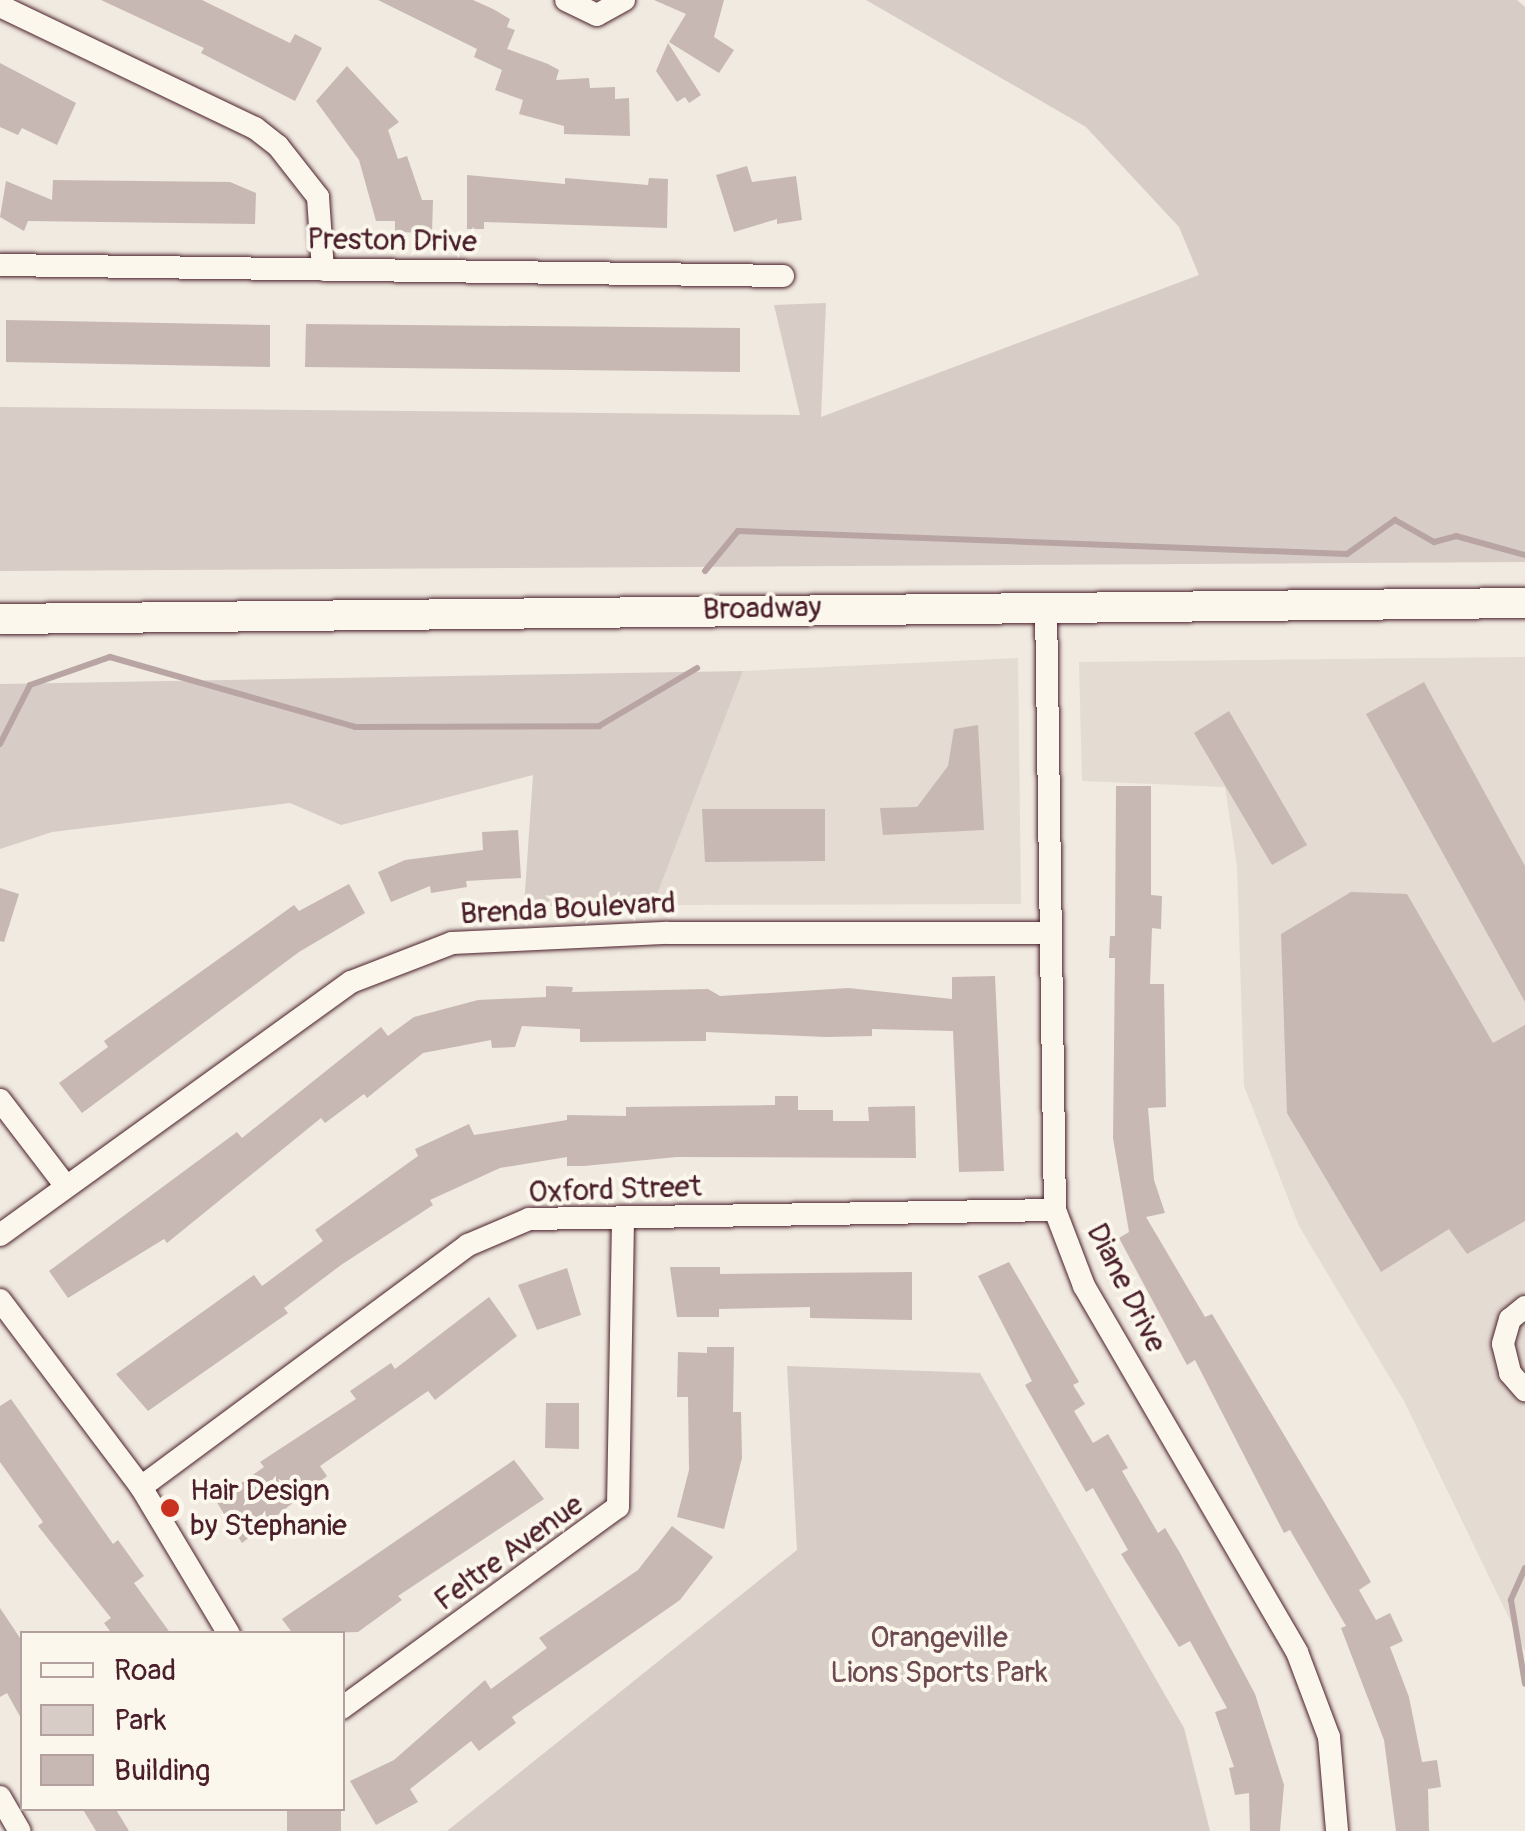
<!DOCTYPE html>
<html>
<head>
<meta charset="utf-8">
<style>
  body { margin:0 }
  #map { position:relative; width:1525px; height:1831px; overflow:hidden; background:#f0eae0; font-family:Pangolin,sans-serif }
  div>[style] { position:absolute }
  .built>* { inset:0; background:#e4dbd2 }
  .green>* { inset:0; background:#d8ccc6 }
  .stream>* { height:6px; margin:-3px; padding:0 3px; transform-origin:3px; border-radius:3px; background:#b8a4a2 }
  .building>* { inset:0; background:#c8b8b3 }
  .roads { filter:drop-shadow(0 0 2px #4a1f2b) drop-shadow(0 0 2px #4a1f2b) }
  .minor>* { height:22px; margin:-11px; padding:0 11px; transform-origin:11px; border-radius:11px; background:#fbf7ec }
  .major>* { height:30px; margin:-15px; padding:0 15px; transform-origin:15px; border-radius:15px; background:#fbf7ec }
  .dots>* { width:28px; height:28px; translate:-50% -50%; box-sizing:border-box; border:5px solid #fbf7ec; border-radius:50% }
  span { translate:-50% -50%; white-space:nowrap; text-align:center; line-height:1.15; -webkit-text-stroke:8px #fbf7ec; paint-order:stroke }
  .street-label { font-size:30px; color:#4a1f2b }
  .poi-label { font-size:30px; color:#4a1f2b }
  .left { translate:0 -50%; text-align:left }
  .park-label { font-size:30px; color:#6e4a52 }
  .legend { position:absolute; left:20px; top:1631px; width:325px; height:180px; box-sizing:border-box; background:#fbf7ec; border:2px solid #b4a19f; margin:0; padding:12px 18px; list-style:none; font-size:30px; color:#4a1f2b }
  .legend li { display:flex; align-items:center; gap:20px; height:50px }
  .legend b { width:50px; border:2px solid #b4a19f }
</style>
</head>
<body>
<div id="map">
  <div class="built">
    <div style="clip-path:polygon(1525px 657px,1525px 1651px,1404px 1401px,1299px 1226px,1244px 1086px,1237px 866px,1225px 787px,1082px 781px,1079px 662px)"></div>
    <div style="clip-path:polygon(1018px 658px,1021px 904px,653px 905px,743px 671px)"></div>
  </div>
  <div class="green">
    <div style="clip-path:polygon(866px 0,1517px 0,1525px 7px,1525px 562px,0 571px,0 407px,800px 415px,774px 305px,826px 303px,821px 417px,1199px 275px,1179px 227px,1086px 127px)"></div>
    <div style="clip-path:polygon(743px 671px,653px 905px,524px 906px,533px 775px,341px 825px,290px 803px,52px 832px,0 849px,0 684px)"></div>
    <div style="clip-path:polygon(787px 1366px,980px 1373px,1184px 1728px,1210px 1831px,447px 1831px,797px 1550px)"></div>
  </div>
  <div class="stream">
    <div style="left:705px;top:571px;width:52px;rotate:-50.5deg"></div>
    <div style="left:738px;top:531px;width:609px;rotate:2.16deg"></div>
    <div style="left:1347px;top:554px;width:59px;rotate:-35.3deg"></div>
    <div style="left:1395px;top:520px;width:45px;rotate:29.4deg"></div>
    <div style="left:1434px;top:542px;width:23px;rotate:-15deg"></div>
    <div style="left:1456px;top:536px;width:72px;rotate:15.4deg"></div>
    <div style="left:0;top:744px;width:66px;rotate:-63deg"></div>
    <div style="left:30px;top:685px;width:85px;rotate:-19.3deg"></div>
    <div style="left:110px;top:657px;width:255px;rotate:15.9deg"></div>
    <div style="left:355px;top:727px;width:244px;rotate:-0.2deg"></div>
    <div style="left:599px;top:726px;width:114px;rotate:-30.6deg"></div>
    <div style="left:1525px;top:1568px;width:35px;rotate:114deg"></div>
    <div style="left:1511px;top:1600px;width:85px;rotate:80.5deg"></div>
  </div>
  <div class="building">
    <div style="clip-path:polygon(101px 0,202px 0,290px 43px,295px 34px,322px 48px,295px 101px,201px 53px,204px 48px)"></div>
    <div style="clip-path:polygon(378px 0,473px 0,493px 9px,510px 19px,507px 27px,515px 30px,507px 49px,548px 64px,559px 70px,556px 80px,589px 78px,590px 88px,615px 87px,615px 99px,629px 98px,630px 136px,564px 134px,564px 126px,519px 114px,523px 100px,495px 90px,502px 70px,474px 57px,477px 49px)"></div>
    <div style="clip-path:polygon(654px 0,724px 0,714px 37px,734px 50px,719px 73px,669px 42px,686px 14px)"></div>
    <div style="clip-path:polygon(668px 43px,701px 95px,689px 103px,685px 97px,677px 102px,656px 71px)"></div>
    <div style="clip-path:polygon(0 63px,76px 103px,57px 145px,22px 128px,18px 135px,0 127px)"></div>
    <div style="clip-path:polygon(347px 66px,399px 122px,388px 130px,398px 159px,407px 156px,422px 200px,433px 200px,432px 233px,395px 232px,395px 221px,376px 221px,359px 160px,316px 101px)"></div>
    <div style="clip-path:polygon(747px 166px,752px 182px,796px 176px,802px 220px,777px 224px,777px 219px,734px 232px,716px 175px)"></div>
    <div style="clip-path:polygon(467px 175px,565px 184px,565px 178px,648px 185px,649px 178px,668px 179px,667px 228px,484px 222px,484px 229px,467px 229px)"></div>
    <div style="clip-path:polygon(53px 180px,230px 182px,256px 193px,255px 224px,28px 221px,24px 231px,0 217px,6px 181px,52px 200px)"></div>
    <div style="clip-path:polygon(6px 320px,270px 325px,270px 367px,6px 362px)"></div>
    <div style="clip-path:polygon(306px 324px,740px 328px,740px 372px,305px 367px)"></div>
    <div style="clip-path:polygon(1424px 682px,1525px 866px,1525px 1002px,1366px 714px)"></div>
    <div style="clip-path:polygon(1229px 711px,1307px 845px,1272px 865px,1194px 733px)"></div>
    <div style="clip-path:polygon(978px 725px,984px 830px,883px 835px,880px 808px,917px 807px,948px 766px,954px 729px)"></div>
    <div style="clip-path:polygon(1116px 786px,1151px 786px,1151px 895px,1162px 896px,1161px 929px,1152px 928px,1150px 984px,1164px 984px,1166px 1107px,1148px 1108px,1154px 1180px,1165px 1213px,1146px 1217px,1205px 1317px,1212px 1314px,1352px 1549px,1371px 1582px,1359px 1590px,1376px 1620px,1390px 1613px,1403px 1641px,1390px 1647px,1409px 1697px,1422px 1762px,1437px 1760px,1441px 1787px,1428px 1789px,1429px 1831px,1396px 1831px,1384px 1740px,1341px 1628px,1346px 1626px,1290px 1530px,1284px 1533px,1195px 1360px,1187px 1365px,1119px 1238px,1129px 1232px,1113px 1138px,1115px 958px,1109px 958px,1110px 936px,1115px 936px)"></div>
    <div style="clip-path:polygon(702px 809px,825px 809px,825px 861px,705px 862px)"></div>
    <div style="clip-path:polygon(518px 830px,521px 878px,466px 881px,467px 887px,431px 893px,430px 886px,391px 902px,378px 872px,405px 860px,483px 850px,482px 832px)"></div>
    <div style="clip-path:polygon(349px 884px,365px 913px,299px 952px,82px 1113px,59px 1083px,108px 1047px,104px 1041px,294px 905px,299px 911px)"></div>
    <div style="clip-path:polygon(0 888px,19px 894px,4px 942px,0 941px)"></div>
    <div style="clip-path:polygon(1351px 892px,1407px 894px,1493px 1043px,1525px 1025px,1525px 1221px,1467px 1254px,1449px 1229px,1381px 1272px,1287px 1113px,1281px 934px)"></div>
    <div style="clip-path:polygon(995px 976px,1004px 1171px,959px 1172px,953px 1031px,872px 1029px,872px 1036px,826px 1037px,706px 1032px,706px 1041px,580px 1042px,580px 1029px,522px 1026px,515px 1047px,492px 1048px,491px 1040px,423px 1053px,367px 1098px,364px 1094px,325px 1123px,321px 1118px,167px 1243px,164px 1239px,68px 1298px,49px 1271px,237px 1132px,242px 1138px,381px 1027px,388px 1036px,414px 1017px,478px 1000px,546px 997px,546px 986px,573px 987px,572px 992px,708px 989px,720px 996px,848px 988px,952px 999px,952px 977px)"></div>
    <div style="clip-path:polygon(775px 1096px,798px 1096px,798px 1110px,833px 1110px,833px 1121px,869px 1121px,868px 1107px,915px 1106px,916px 1158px,677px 1157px,584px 1166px,567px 1166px,567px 1157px,500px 1168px,430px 1200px,433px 1205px,341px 1265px,284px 1308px,288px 1313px,148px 1411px,116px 1374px,254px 1275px,262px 1286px,323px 1241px,315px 1230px,418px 1156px,415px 1149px,469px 1124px,474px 1135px,567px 1120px,567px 1115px,626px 1116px,626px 1107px,775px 1105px)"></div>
    <div style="clip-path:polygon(1009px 1262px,1079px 1382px,1073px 1385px,1085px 1404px,1074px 1411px,1093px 1443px,1108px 1434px,1128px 1468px,1122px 1471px,1158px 1533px,1165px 1528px,1180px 1553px,1255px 1694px,1284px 1785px,1280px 1831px,1250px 1831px,1249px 1793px,1235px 1795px,1229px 1768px,1234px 1767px,1215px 1712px,1227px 1708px,1190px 1641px,1179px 1647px,1121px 1554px,1128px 1550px,1093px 1488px,1086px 1492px,1025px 1385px,1032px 1381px,978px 1276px)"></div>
    <div style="clip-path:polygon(670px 1267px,720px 1267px,720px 1274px,912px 1272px,912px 1320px,810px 1318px,810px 1307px,719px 1309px,719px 1317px,677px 1317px)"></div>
    <div style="clip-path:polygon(567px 1268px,581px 1315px,537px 1330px,518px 1285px)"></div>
    <div style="clip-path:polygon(489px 1297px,517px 1336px,435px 1400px,428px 1391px,320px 1466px,327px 1476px,242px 1543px,216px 1501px,264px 1467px,260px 1462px,356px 1399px,350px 1391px,391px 1363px,395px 1369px)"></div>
    <div style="clip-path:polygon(707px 1347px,734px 1347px,733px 1412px,741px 1412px,742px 1458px,724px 1529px,677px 1517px,689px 1470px,688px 1397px,677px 1397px,678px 1352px,707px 1353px)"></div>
    <div style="clip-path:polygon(11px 1399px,113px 1544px,118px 1540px,144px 1576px,134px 1583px,171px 1634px,112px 1634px,104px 1623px,111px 1618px,38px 1526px,43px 1522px,0 1462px,0 1406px)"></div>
    <div style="clip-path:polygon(546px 1403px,579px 1403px,579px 1449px,545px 1448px)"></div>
    <div style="clip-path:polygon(514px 1460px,544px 1499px,398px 1596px,402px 1600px,358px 1632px,293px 1634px,282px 1619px)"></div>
    <div style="clip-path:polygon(672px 1526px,713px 1557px,680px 1600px,512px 1717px,516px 1723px,479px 1751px,471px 1741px,410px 1789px,418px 1802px,376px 1825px,350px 1781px,394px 1760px,485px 1680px,491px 1689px,547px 1648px,539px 1638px,638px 1570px)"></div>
    <div style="clip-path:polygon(0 1608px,22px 1641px,22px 1720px,7px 1693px,0 1697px)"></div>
    <div style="clip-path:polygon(82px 1808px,115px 1808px,129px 1831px,96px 1831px)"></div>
    <div style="clip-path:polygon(287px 1808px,341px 1808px,341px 1831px,287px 1831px)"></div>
  </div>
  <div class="roads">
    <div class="minor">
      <div style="left:566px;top:0;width:34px;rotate:26deg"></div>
      <div style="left:597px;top:15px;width:31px;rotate:-29deg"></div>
      <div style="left:0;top:6px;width:283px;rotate:25.6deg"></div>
      <div style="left:255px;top:128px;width:29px;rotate:38deg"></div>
      <div style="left:278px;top:146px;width:65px;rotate:51.9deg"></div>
      <div style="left:318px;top:197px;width:73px;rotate:86.1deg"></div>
      <div style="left:0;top:265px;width:783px;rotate:0.8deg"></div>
      <div style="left:1046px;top:605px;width:605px;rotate:89.15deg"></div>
      <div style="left:1055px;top:1210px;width:81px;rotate:69.1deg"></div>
      <div style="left:1084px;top:1286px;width:423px;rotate:59.8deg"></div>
      <div style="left:1297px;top:1652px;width:91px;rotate:69.4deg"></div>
      <div style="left:1329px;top:1737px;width:94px;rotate:85.1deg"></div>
      <div style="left:0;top:1100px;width:107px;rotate:52.6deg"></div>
      <div style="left:0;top:1235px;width:433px;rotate:-35.8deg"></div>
      <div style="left:351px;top:982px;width:108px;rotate:-21.1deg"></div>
      <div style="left:452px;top:943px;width:216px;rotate:-2.7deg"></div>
      <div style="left:668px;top:933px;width:380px"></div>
      <div style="left:0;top:1300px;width:234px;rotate:53deg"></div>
      <div style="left:141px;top:1487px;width:171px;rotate:59.1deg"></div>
      <div style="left:1525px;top:1307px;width:19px;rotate:141deg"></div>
      <div style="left:1510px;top:1319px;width:26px;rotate:106deg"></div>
      <div style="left:1503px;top:1344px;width:30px;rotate:76deg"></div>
      <div style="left:1510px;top:1373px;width:23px;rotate:49deg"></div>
      <div style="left:141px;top:1487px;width:407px;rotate:-36.5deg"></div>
      <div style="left:468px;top:1245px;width:66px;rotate:-23.1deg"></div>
      <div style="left:529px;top:1219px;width:526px;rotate:-0.98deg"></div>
      <div style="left:342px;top:1708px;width:341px;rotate:-36.1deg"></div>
      <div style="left:618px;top:1507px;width:289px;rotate:-89deg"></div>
      <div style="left:0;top:1797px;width:39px;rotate:60deg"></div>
    </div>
    <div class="major">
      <div style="left:0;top:619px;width:1525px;rotate:-0.6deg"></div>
    </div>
  </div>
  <div class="dots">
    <div style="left:170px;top:1508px;background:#c8321e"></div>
  </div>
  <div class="street-label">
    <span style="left:392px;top:241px;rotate:1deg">Preston Drive</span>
    <span style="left:762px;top:609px;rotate:-1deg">Broadway</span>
    <span style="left:568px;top:909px;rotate:-3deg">Brenda Boulevard</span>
    <span style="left:615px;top:1190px;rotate:-2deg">Oxford Street</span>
    <span style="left:1126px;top:1288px;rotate:63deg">Diane Drive</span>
    <span style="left:509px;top:1553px;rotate:-36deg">Feltre Avenue</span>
  </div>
  <div class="poi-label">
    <span class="left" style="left:190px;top:1508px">Hair Design<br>by Stephanie</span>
  </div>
  <div class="park-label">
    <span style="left:939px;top:1655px">Orangeville<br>Lions Sports Park</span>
  </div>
  <ul class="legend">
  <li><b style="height:12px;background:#fbf7ec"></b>Road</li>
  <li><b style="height:28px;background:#d8ccc6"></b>Park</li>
  <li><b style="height:28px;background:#c8b8b3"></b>Building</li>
  </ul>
</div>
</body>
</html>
